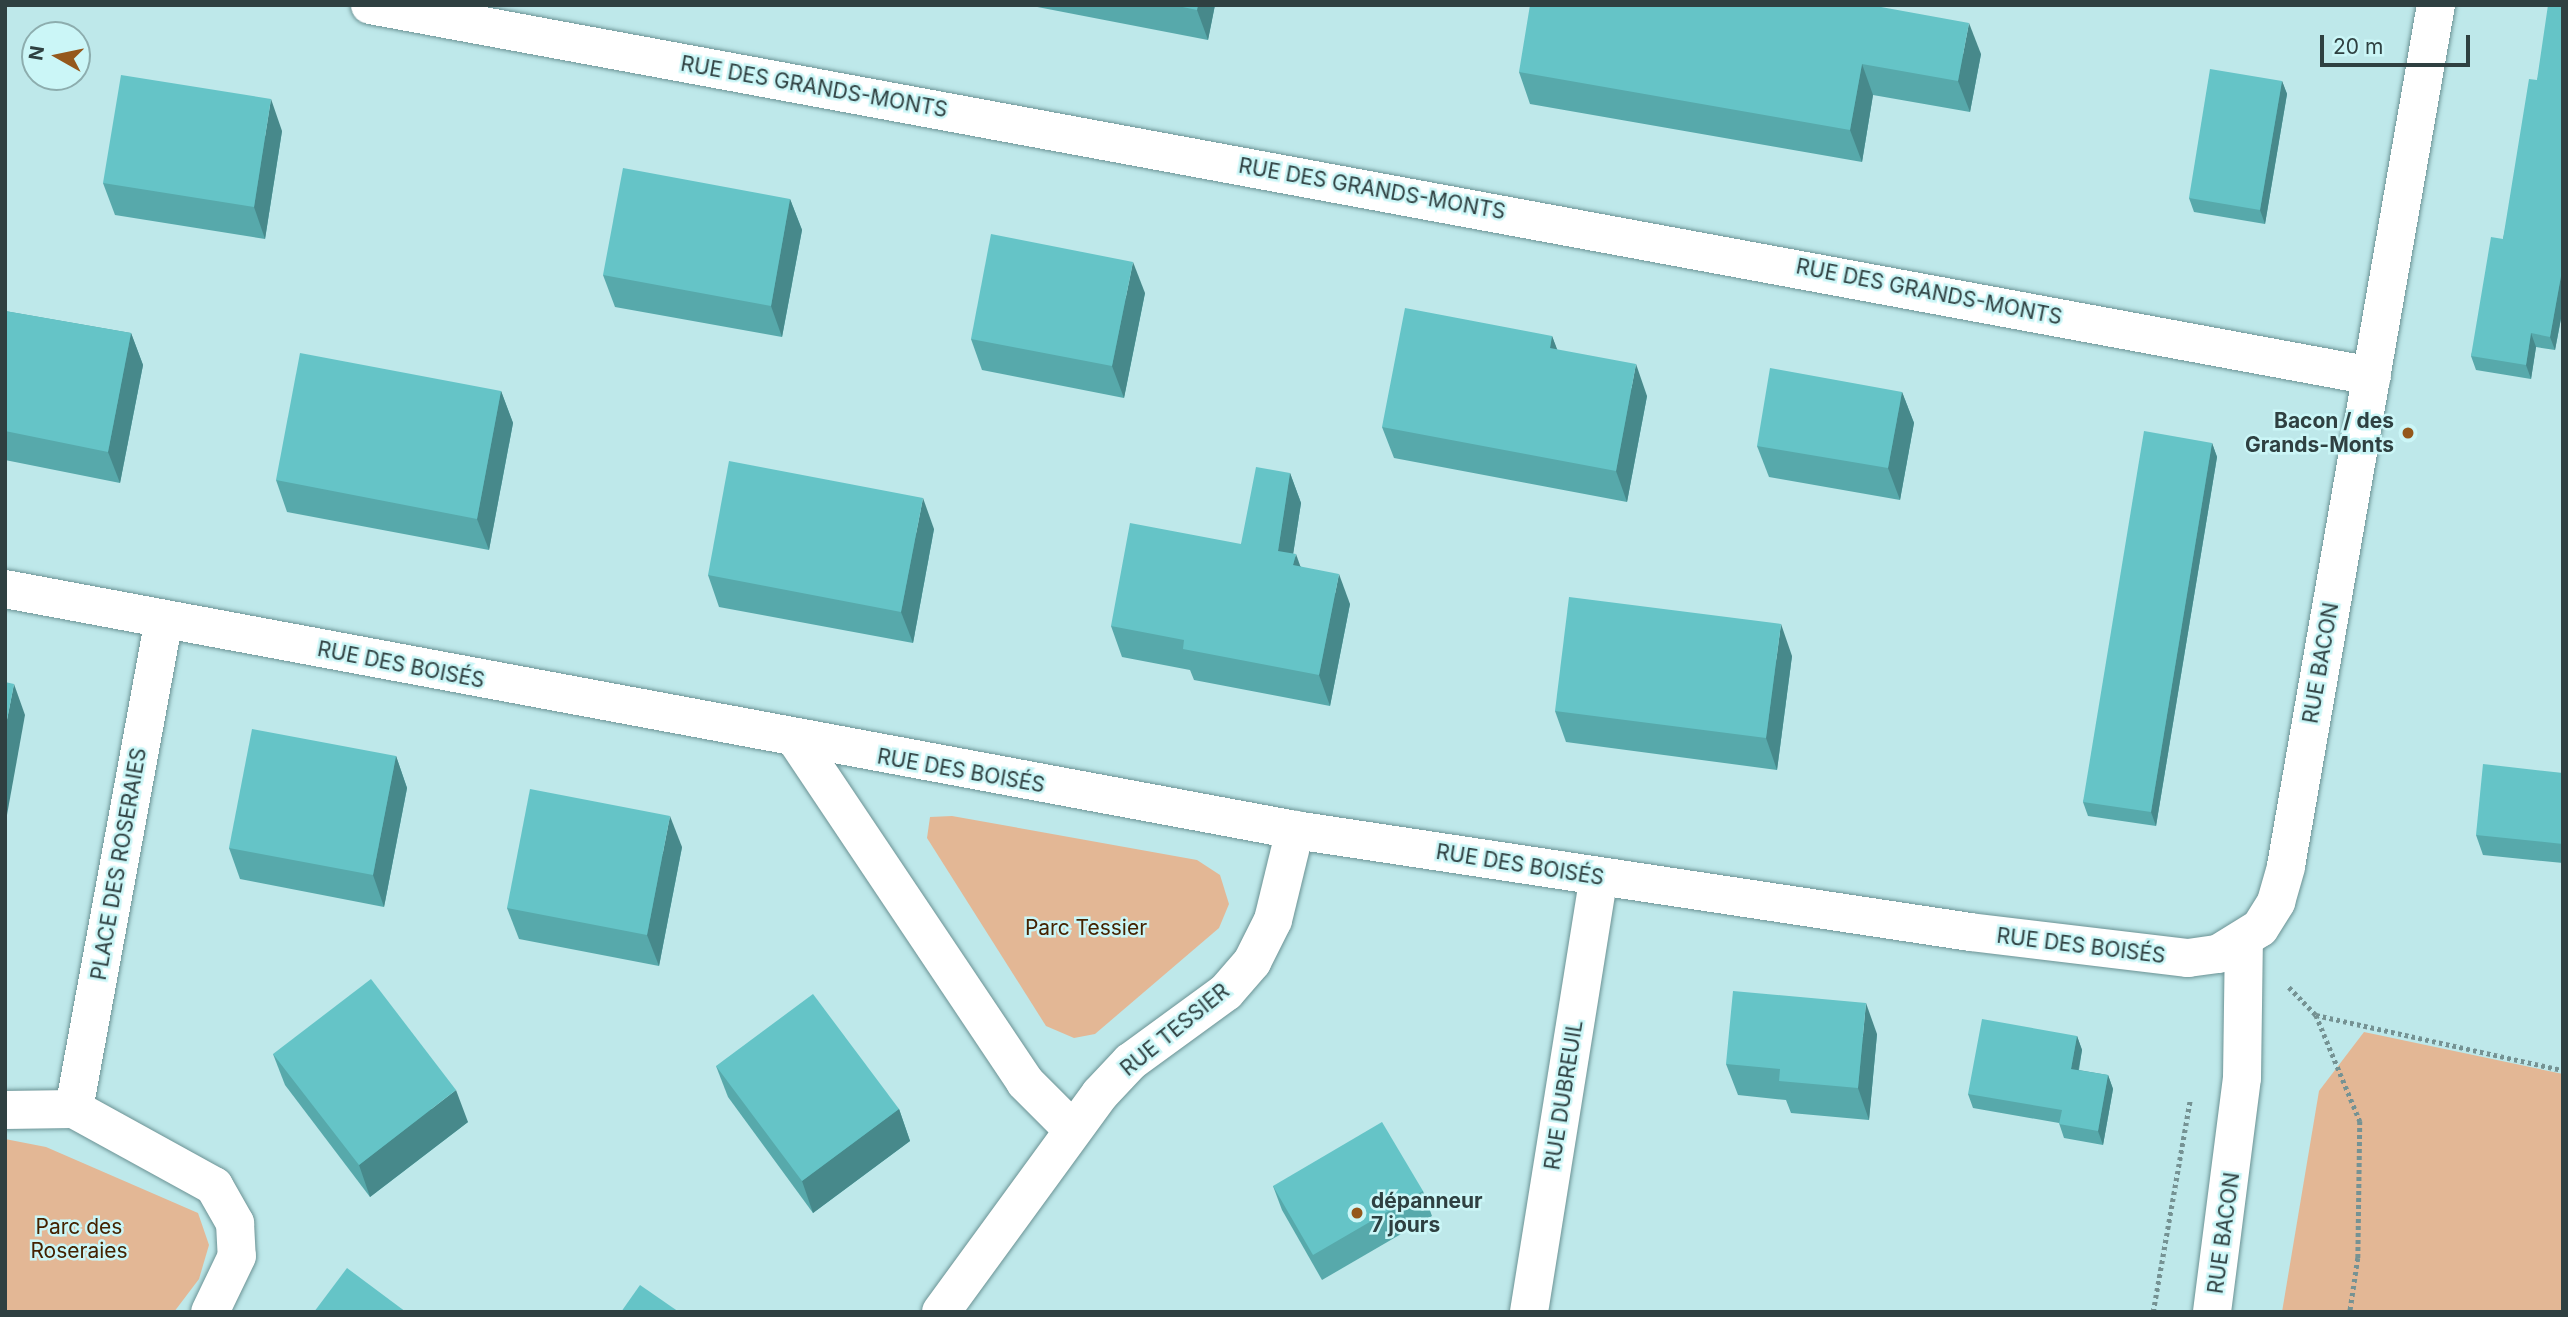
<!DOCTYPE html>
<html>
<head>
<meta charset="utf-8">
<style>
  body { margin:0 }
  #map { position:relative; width:2568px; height:1317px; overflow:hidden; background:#bee8ea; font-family:Inter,sans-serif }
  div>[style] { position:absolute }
  .green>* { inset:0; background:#e3b795 }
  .path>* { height:4.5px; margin-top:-2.25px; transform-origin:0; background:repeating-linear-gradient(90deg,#759293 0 3.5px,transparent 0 7px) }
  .roads { filter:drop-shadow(0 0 2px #6b9294) drop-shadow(0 0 2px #6b9294) }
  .minor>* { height:38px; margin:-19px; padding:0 19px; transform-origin:19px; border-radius:19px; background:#fff }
  .wall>* { inset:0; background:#57a9ab }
  .shaded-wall>* { inset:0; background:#47898b }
  .building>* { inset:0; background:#65c4c7 }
  .dots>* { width:19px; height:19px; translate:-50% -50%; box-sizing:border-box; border:4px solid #cbf6f7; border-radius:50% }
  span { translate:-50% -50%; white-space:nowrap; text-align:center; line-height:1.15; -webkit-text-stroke:5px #cbf6f7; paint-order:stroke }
  .street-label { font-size:21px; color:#2f4041 }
  .poi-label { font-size:21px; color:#2f4041; font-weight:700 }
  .right { translate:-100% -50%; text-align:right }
  .left { translate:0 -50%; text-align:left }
  .park-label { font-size:21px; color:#452200 }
  .frame { position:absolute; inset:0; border:7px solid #2f4041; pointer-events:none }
  .north { position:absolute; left:21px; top:21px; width:70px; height:70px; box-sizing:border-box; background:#cbf6f7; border:2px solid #8dadae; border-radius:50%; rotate:279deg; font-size:19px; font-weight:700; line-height:28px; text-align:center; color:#2f4041 }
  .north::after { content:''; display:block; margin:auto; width:24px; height:32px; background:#95581c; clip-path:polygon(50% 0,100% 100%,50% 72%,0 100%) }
  .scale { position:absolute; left:2320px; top:35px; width:150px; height:32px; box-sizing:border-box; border:4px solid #2f4041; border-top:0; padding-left:9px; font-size:21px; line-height:24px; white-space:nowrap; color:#2f4041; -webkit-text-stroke:5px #cbf6f7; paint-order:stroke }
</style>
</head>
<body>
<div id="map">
  <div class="green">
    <div style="clip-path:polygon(952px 816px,1197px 860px,1220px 875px,1229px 904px,1219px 928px,1095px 1034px,1074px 1038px,1046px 1026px,927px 838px,930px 817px)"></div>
    <div style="clip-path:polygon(2364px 1032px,2563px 1074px,2563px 1312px,2282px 1312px,2319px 1091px)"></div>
    <div style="clip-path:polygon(5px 1139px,46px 1147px,198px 1213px,209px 1245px,199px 1279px,174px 1312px,5px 1312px)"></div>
  </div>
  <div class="path">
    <div style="left:2289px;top:987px;width:39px;rotate:46deg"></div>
    <div style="left:2316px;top:1015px;width:115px;rotate:67.5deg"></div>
    <div style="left:2360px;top:1121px;width:137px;rotate:90.8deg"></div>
    <div style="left:2358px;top:1258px;width:55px;rotate:98.4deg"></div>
    <div style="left:2316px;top:1015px;width:253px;rotate:12.6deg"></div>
    <div style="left:2153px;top:1312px;width:216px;rotate:-80.1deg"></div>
  </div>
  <div class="roads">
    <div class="minor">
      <div style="left:370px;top:5px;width:2036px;rotate:10.5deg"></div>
      <div style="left:5px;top:589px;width:1312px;rotate:10.58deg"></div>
      <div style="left:1295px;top:830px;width:683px;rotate:8.59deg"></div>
      <div style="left:1970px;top:932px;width:220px;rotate:6.8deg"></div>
      <div style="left:2188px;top:958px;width:30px;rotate:-8deg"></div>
      <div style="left:2218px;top:954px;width:49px;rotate:-31.8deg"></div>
      <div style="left:2260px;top:928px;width:31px;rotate:-58deg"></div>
      <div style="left:2276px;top:902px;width:37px;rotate:-74deg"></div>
      <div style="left:2286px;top:866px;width:874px;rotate:-80.12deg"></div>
      <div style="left:797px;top:741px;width:410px;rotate:56.2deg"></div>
      <div style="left:1025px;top:1082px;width:65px;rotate:45deg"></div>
      <div style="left:74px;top:1109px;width:497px;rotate:-79.6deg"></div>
      <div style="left:5px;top:1110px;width:69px;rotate:-0.8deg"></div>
      <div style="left:74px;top:1109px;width:160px;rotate:28.8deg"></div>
      <div style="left:214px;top:1186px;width:43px;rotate:60.4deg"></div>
      <div style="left:235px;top:1223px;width:33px;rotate:87deg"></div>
      <div style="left:237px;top:1256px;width:62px;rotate:115.7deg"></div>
      <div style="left:941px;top:1312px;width:270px;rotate:-53.9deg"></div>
      <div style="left:1100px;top:1094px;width:44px;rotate:-46.8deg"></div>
      <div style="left:1130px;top:1062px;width:119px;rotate:-36.1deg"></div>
      <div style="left:1226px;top:992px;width:40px;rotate:-49deg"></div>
      <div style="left:1252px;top:962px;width:47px;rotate:-63.4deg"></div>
      <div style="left:1273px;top:920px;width:93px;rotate:-76.3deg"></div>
      <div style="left:1529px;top:1312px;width:441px;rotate:-80.9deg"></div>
      <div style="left:2212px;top:1312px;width:236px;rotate:-82.7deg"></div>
      <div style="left:2242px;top:1078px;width:136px;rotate:-89.2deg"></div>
    </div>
  </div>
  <div class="wall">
    <div style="clip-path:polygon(1027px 5px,1215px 5px,1208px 40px)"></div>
    <div style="clip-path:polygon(2563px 5px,2563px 308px,2555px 350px,2536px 347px,2531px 379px,2476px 370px,2471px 356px,2503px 239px,2537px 80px)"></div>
    <div style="clip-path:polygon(1981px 54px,1970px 112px,1873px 95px,1862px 162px,1530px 104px,1519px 72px)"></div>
    <div style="clip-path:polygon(2282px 81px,2287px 94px,2265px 224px,2194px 212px,2189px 198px)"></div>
    <div style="clip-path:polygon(282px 131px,265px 239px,115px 215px,103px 183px)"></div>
    <div style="clip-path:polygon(790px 199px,802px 230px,782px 337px,615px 307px,603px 275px)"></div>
    <div style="clip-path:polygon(1145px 293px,1124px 398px,982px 370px,971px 339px)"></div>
    <div style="clip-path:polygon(5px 311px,131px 333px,143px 365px,120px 483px,5px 460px)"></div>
    <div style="clip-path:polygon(1552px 336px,1557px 350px,1647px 396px,1627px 502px,1394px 458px,1382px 427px)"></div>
    <div style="clip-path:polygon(501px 391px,513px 423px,489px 550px,287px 512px,276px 480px)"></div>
    <div style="clip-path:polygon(1902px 392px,1914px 423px,1900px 500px,1769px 477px,1757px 446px)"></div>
    <div style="clip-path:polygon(2212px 443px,2217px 457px,2156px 826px,2088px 816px,2083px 802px)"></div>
    <div style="clip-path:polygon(1290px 473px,1301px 503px,1293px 554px,1300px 566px,1350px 604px,1330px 706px,1194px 680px,1190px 670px,1122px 657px,1111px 626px,1241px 544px)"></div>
    <div style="clip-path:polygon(934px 529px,913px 643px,719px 607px,708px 575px)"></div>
    <div style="clip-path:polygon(1792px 656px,1777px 770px,1566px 742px,1555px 711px)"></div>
    <div style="clip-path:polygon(396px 756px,407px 788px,384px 907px,240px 879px,229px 848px)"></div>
    <div style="clip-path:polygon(2563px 773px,2563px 863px,2483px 855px,2476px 835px)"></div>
    <div style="clip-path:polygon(682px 847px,659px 966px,519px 939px,507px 908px)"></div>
    <div style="clip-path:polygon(1877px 1034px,1869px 1120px,1791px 1113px,1786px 1100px,1738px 1095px,1726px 1064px)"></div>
    <div style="clip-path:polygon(2077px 1036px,2082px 1050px,2079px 1070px,2108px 1075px,2113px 1089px,2103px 1145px,2064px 1138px,2059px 1123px,1973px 1108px,1968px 1094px)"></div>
    <div style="clip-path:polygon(273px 1054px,468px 1122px,370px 1197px,285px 1085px)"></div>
    <div style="clip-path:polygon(716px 1066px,899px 1109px,910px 1141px,813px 1213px,728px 1097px)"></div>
    <div style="clip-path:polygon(1273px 1186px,1423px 1191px,1432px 1216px,1322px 1280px,1282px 1210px)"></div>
  </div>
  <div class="shaded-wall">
    <div style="clip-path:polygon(1198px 5px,1215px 5px,1208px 40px,1197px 10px)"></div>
    <div style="clip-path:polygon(1969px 23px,1981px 54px,1970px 112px,1958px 81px)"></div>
    <div style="clip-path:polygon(1862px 64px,1873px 95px,1862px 162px,1850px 130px)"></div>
    <div style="clip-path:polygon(2282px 81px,2287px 94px,2265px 224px,2260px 210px)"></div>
    <div style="clip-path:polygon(271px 99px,282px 131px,265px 239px,254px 207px)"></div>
    <div style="clip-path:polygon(790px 199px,802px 230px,782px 337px,771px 306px)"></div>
    <div style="clip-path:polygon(1133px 262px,1145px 293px,1124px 398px,1112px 366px)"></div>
    <div style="clip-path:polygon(2563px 265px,2563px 308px,2555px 350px,2550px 337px)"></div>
    <div style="clip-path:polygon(131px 333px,143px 365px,120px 483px,108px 452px)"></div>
    <div style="clip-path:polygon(2531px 333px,2536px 347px,2531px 379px,2526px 365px)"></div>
    <div style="clip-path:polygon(1552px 336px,1564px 367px,1550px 348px)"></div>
    <div style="clip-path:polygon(1636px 364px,1647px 396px,1627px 502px,1616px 471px)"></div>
    <div style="clip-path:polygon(501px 391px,513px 423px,489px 550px,477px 519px)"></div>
    <div style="clip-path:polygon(1902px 392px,1914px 423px,1900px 500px,1888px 468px)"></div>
    <div style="clip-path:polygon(2212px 443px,2217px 457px,2156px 826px,2151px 812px)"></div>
    <div style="clip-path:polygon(1290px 473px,1301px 503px,1289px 581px,1278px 551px)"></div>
    <div style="clip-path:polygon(923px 498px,934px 529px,913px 643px,901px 612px)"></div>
    <div style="clip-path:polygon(1296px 554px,1307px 585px,1293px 565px)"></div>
    <div style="clip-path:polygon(1339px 574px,1350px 604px,1330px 706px,1319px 675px)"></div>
    <div style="clip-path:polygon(1781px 624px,1792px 656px,1777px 770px,1766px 738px)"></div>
    <div style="clip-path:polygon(14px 684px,25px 715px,5px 826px,5px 730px)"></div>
    <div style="clip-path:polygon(396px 756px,407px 788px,384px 907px,373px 875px)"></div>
    <div style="clip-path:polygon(670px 816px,682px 847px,659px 966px,647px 935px)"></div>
    <div style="clip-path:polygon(1866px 1003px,1877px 1034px,1869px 1120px,1858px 1088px)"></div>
    <div style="clip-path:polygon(2077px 1036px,2082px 1050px,2076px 1083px,2071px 1069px)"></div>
    <div style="clip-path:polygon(2108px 1075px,2113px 1089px,2103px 1145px,2098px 1131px)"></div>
    <div style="clip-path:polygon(456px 1090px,468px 1122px,370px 1197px,359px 1165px)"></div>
    <div style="clip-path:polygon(899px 1109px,910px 1141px,813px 1213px,802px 1181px)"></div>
  </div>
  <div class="building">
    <div style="clip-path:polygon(1173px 5px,1198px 5px,1197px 10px)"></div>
    <div style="clip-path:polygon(1530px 5px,1870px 5px,1969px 23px,1958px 81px,1862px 64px,1850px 130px,1519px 72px)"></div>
    <div style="clip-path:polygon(2548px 5px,2563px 5px,2563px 265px,2550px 337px,2531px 333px,2526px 365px,2471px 356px,2491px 237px,2503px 239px,2529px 79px,2537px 80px)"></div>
    <div style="clip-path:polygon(2210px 69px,2282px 81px,2260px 210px,2189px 198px)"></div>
    <div style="clip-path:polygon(121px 75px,271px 99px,254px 207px,103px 183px)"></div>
    <div style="clip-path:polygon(623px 168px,790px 199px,771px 306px,603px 275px)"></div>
    <div style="clip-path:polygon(991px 234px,1133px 262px,1112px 366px,971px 339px)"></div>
    <div style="clip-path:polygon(1405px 308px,1552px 336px,1550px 348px,1636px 364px,1616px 471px,1382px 427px)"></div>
    <div style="clip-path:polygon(5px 311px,131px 333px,108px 452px,5px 431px)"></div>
    <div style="clip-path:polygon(300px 353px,501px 391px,477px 519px,276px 480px)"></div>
    <div style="clip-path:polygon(1770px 368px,1902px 392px,1888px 468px,1757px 446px)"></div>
    <div style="clip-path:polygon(2144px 431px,2212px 443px,2151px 812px,2083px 802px)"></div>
    <div style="clip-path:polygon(729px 461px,923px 498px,901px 612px,708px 575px)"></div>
    <div style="clip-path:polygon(1256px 467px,1290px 473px,1278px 551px,1296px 554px,1293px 565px,1339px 574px,1319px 675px,1183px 649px,1184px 640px,1111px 626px,1130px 523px,1241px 544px)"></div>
    <div style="clip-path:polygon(1569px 597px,1781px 624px,1766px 738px,1555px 711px)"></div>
    <div style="clip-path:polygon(5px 682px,14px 684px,5px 730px)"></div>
    <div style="clip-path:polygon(252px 729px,396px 756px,373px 875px,229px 848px)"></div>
    <div style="clip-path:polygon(2483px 764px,2563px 773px,2563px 844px,2476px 835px)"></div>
    <div style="clip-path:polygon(530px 789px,670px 816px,647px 935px,507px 908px)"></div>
    <div style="clip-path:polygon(371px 979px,456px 1090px,359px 1165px,273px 1054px)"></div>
    <div style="clip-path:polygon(1733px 991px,1866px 1003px,1858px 1088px,1779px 1081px,1780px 1069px,1726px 1064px)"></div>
    <div style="clip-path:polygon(813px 994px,899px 1109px,802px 1181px,716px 1066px)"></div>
    <div style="clip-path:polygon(1982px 1019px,2077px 1036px,2071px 1069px,2108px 1075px,2098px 1131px,2059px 1124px,2062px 1110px,1968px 1094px)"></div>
    <div style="clip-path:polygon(1382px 1122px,1423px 1191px,1313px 1255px,1273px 1186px)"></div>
    <div style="clip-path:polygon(347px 1268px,406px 1312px,314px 1312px)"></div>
    <div style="clip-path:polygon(640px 1285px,679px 1312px,621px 1312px)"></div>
  </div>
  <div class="dots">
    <div style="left:2408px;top:433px;background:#95581c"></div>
    <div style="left:1357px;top:1213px;background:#95581c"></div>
  </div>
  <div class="street-label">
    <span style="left:814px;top:87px;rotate:10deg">RUE DES GRANDS-MONTS</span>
    <span style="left:1372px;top:189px;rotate:10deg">RUE DES GRANDS-MONTS</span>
    <span style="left:1929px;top:292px;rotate:11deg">RUE DES GRANDS-MONTS</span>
    <span style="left:2321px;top:663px;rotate:-80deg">RUE BACON</span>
    <span style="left:401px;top:665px;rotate:11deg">RUE DES BOISÉS</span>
    <span style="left:961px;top:771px;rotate:10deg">RUE DES BOISÉS</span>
    <span style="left:119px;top:864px;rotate:-80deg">PLACE DES ROSERAIES</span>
    <span style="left:1520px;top:865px;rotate:9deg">RUE DES BOISÉS</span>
    <span style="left:2081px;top:946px;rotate:7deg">RUE DES BOISÉS</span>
    <span style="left:1175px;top:1030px;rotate:-39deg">RUE TESSIER</span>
    <span style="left:1564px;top:1095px;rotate:-81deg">RUE DUBREUIL</span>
    <span style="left:2224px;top:1233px;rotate:-82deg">RUE BACON</span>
  </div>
  <div class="poi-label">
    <span class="right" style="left:2394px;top:433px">Bacon / des<br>Grands-Monts</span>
    <span class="left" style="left:1371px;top:1213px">dépanneur<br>7 jours</span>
  </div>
  <div class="park-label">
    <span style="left:1086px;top:928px">Parc Tessier</span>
    <span style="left:79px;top:1239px">Parc des<br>Roseraies</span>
  </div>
  <div class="frame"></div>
  <div class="north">N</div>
  <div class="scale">20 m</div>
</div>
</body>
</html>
